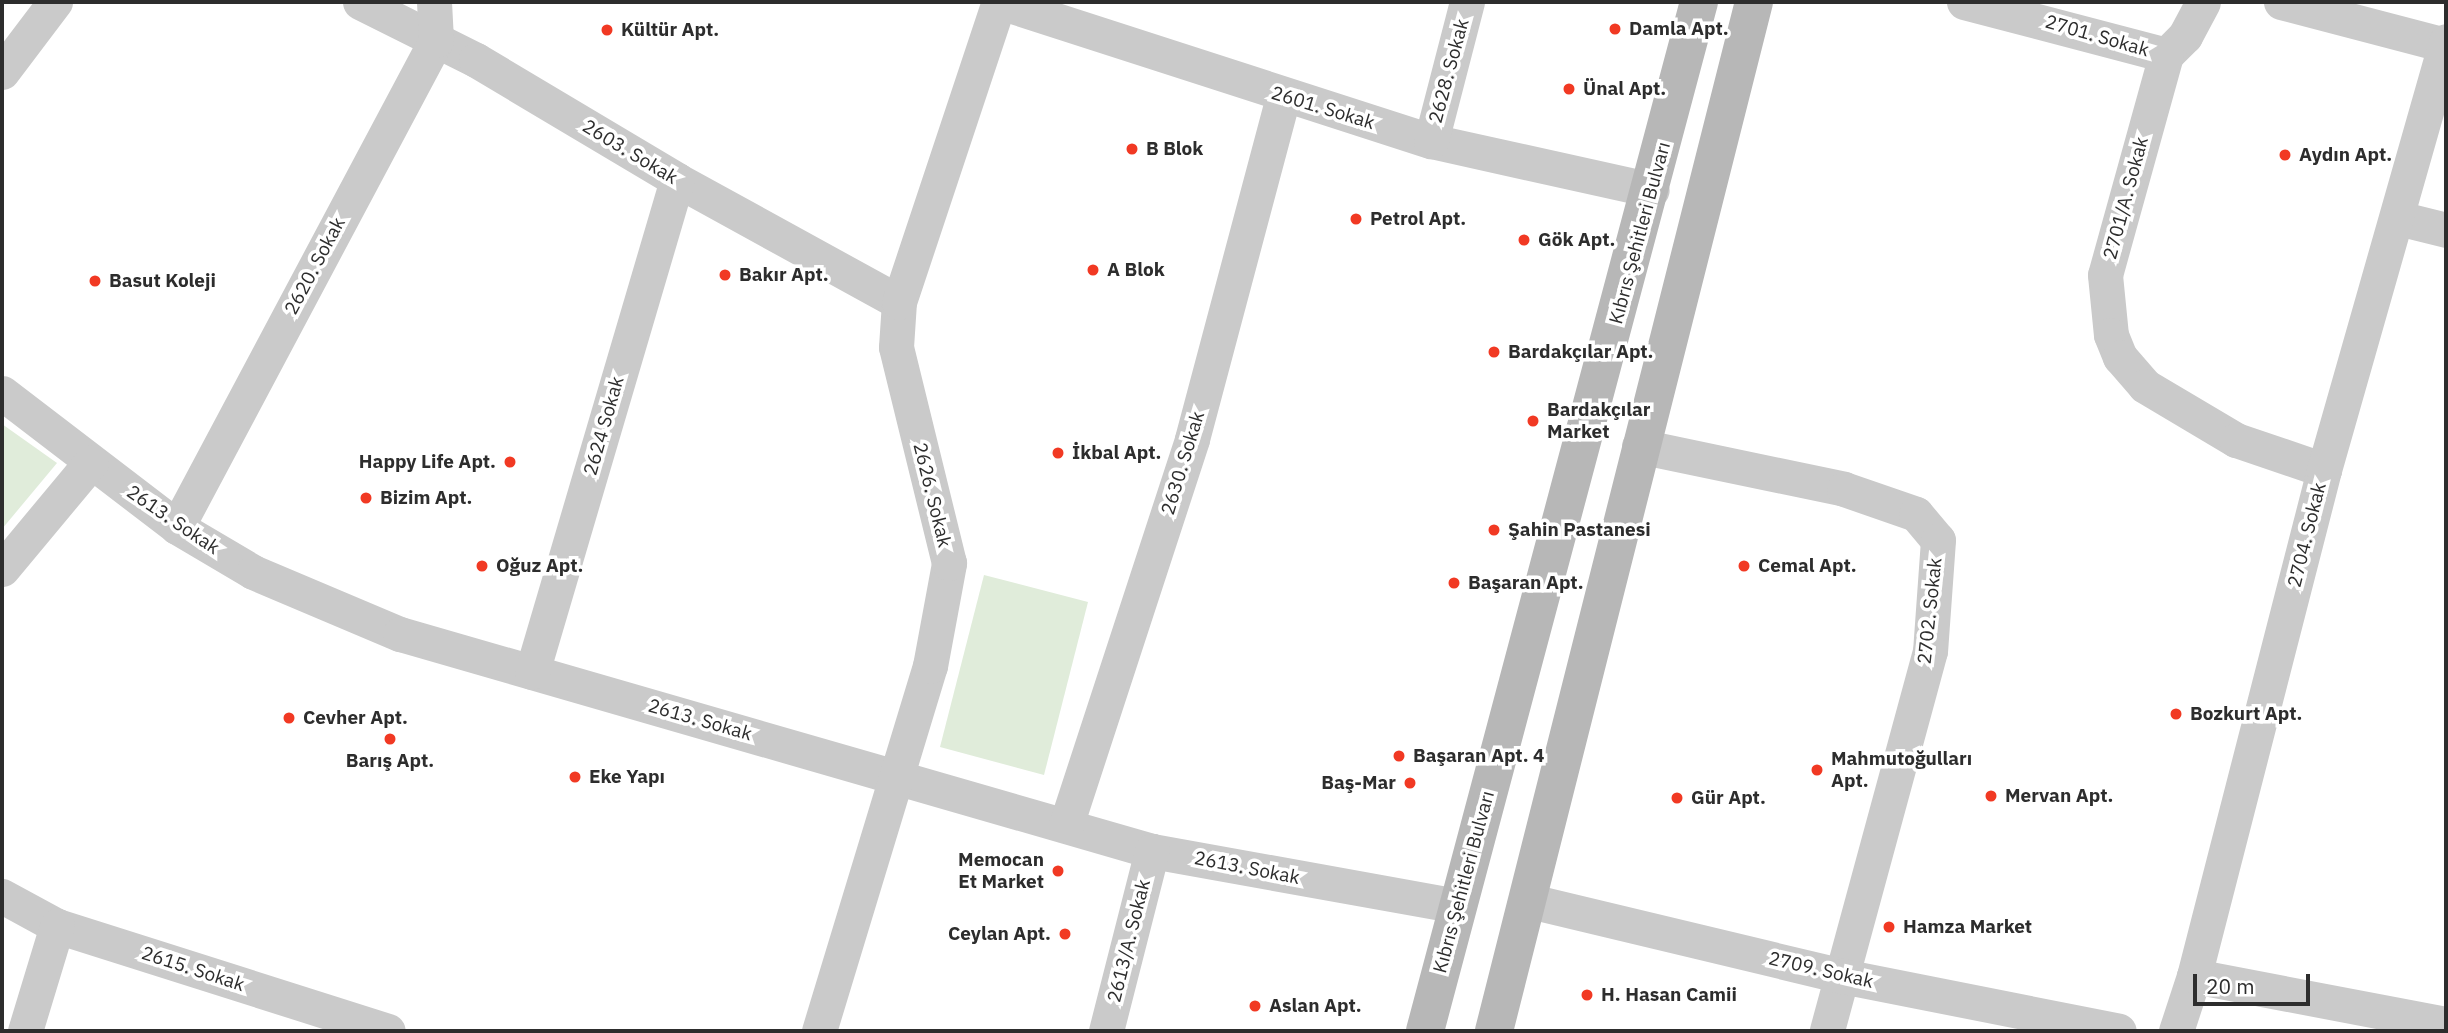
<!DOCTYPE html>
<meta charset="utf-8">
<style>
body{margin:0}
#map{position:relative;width:2448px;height:1033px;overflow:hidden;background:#fff;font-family:"IBM Plex Sans",sans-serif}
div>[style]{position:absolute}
.green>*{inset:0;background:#e0ecda}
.minor>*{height:35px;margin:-17.5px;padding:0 17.5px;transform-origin:17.5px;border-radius:17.5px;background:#cacaca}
.secondary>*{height:38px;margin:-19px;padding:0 19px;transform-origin:19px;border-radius:19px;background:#b7b7b7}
.dots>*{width:19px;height:19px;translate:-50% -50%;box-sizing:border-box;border:4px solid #fff;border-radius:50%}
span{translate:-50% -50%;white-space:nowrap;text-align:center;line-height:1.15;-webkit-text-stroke:7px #fff;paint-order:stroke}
.poi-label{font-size:19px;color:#2d2d2d;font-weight:700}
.left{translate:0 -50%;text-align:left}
.right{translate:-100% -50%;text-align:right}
.street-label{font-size:19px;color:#2d2d2d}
.frame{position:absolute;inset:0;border:4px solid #2d2d2d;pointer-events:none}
.scale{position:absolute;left:2193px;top:974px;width:117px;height:32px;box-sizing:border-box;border:4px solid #2d2d2d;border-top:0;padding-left:9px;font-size:21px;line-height:24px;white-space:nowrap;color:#2d2d2d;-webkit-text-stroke:5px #fff;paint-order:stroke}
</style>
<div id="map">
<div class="green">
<i style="clip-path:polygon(2px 424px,57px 463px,2px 529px)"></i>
<i style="clip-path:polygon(984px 575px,1088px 602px,1044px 775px,940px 747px)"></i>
</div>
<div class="minor">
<i style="left:360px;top:2px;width:130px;rotate:26.6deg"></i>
<i style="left:476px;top:60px;width:234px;rotate:30.8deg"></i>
<i style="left:677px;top:180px;width:253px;rotate:28.8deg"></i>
<i style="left:1000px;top:2px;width:453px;rotate:17.9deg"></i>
<i style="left:1431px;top:141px;width:226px;rotate:12.5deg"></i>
<i style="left:1964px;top:2px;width:209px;rotate:14.7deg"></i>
<i style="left:2166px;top:55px;width:27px;rotate:-45deg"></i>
<i style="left:2185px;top:36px;width:38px;rotate:-62deg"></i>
<i style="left:2281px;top:2px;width:170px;rotate:14.7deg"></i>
<i style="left:2166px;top:55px;width:228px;rotate:105.5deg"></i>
<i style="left:2105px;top:275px;width:60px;rotate:84.3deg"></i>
<i style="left:2111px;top:335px;width:24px;rotate:68deg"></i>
<i style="left:2120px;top:357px;width:38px;rotate:49deg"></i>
<i style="left:2145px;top:386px;width:106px;rotate:30.7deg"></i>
<i style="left:2236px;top:440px;width:93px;rotate:18.8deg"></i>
<i style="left:2px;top:72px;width:88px;rotate:-52.9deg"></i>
<i style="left:1431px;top:141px;width:144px;rotate:-75.5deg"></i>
<i style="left:2398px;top:218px;width:49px;rotate:14deg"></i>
<i style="left:2px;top:393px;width:220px;rotate:37.4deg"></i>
<i style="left:177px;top:527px;width:88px;rotate:30.6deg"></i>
<i style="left:253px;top:572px;width:160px;rotate:22.9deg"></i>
<i style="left:400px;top:634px;width:783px;rotate:16.1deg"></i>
<i style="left:1152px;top:851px;width:310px;rotate:10.2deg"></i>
<i style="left:1639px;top:446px;width:209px;rotate:11.8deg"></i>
<i style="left:1844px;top:489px;width:76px;rotate:19.1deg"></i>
<i style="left:1916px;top:514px;width:34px;rotate:50deg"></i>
<i style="left:1938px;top:540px;width:111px;rotate:94.1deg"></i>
<i style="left:1930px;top:651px;width:394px;rotate:105.2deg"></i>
<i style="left:177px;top:527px;width:552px;rotate:-61.99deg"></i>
<i style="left:436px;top:40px;width:38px;rotate:-93deg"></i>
<i style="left:2px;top:569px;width:139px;rotate:-50.2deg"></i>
<i style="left:532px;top:672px;width:513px;rotate:-73.58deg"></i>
<i style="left:1066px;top:825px;width:406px;rotate:-71.9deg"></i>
<i style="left:1192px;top:439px;width:354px;rotate:-75.1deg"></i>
<i style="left:2px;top:896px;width:63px;rotate:28.6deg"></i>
<i style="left:57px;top:926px;width:347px;rotate:17.6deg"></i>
<i style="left:1526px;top:900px;width:325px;rotate:13.5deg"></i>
<i style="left:1842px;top:976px;width:282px;rotate:11.2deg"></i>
<i style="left:2194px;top:976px;width:257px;rotate:10.8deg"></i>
<i style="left:25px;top:1031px;width:110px;rotate:-73.1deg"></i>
<i style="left:819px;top:1031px;width:382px;rotate:-73.1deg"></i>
<i style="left:930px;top:666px;width:105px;rotate:-79.5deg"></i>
<i style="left:949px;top:563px;width:222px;rotate:-103.8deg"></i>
<i style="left:896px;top:347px;width:45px;rotate:-86.2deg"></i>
<i style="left:899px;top:302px;width:316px;rotate:-71.6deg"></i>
<i style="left:1106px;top:1031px;width:186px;rotate:-75.7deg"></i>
<i style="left:2176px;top:1031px;width:58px;rotate:-71.9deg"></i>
<i style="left:2194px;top:976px;width:522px;rotate:-75.59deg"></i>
<i style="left:2324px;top:470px;width:446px;rotate:-74.1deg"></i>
</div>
<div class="secondary">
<i style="left:1425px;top:1031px;width:1065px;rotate:-75.09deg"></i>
<i style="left:1494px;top:1031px;width:1061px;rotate:-75.82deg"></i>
</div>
<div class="dots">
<i style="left:1615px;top:29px;background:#f13923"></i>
<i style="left:607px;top:30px;background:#f13923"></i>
<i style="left:1569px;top:89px;background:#f13923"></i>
<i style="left:1132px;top:149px;background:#f13923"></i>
<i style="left:2285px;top:155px;background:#f13923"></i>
<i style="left:1356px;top:219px;background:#f13923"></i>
<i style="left:1524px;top:240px;background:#f13923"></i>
<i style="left:1093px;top:270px;background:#f13923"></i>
<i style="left:725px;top:275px;background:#f13923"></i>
<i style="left:95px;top:281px;background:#f13923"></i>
<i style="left:1494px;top:352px;background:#f13923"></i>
<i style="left:1533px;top:421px;background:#f13923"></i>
<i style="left:1058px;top:453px;background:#f13923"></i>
<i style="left:510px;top:462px;background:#f13923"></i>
<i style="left:366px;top:498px;background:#f13923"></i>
<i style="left:1494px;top:530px;background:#f13923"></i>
<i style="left:482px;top:566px;background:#f13923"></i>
<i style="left:1744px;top:566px;background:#f13923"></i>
<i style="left:1454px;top:583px;background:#f13923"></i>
<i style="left:2176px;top:714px;background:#f13923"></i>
<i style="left:289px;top:718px;background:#f13923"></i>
<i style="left:390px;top:739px;background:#f13923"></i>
<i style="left:1399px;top:756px;background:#f13923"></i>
<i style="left:1817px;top:770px;background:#f13923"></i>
<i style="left:575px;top:777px;background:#f13923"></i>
<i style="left:1410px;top:783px;background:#f13923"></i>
<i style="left:1991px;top:796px;background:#f13923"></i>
<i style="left:1677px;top:798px;background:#f13923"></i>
<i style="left:1058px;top:871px;background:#f13923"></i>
<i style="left:1889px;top:927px;background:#f13923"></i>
<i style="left:1065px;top:934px;background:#f13923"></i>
<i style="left:1587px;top:995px;background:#f13923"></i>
<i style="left:1255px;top:1006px;background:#f13923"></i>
</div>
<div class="poi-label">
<span class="left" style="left:1629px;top:29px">Damla Apt.</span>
<span class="left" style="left:621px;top:30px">Kültür Apt.</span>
<span class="left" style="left:1583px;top:89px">Ünal Apt.</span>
<span class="left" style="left:1146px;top:149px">B Blok</span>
<span class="left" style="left:2299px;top:155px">Aydın Apt.</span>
<span class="left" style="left:1370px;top:219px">Petrol Apt.</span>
<span class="left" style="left:1538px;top:240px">Gök Apt.</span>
<span class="left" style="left:1107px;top:270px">A Blok</span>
<span class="left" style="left:739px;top:275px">Bakır Apt.</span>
<span class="left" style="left:109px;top:281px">Basut Koleji</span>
<span class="left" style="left:1508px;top:352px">Bardakçılar Apt.</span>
<span class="left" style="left:1547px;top:421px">Bardakçılar<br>Market</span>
<span class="left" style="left:1072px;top:453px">İkbal Apt.</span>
<span class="right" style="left:496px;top:462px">Happy Life Apt.</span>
<span class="left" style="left:380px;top:498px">Bizim Apt.</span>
<span class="left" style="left:1508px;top:530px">Şahin Pastanesi</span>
<span class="left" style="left:496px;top:566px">Oğuz Apt.</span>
<span class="left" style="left:1758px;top:566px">Cemal Apt.</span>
<span class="left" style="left:1468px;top:583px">Başaran Apt.</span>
<span class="left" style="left:2190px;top:714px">Bozkurt Apt.</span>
<span class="left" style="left:303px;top:718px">Cevher Apt.</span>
<span class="left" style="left:1413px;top:756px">Başaran Apt. 4</span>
<span class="left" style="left:1831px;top:770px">Mahmutoğulları<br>Apt.</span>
<span style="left:390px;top:761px">Barış Apt.</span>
<span class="left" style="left:589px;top:777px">Eke Yapı</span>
<span class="right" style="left:1396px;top:783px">Baş-Mar</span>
<span class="left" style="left:2005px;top:796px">Mervan Apt.</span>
<span class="left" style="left:1691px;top:798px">Gür Apt.</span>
<span class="right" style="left:1044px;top:871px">Memocan<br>Et Market</span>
<span class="left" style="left:1903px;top:927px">Hamza Market</span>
<span class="right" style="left:1051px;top:934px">Ceylan Apt.</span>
<span class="left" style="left:1601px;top:995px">H. Hasan Camii</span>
<span class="left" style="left:1269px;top:1006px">Aslan Apt.</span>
</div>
<div class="street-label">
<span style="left:2097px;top:36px;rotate:16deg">2701. Sokak</span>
<span style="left:1449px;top:71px;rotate:-75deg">2628. Sokak</span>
<span style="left:1323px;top:108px;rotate:17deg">2601. Sokak</span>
<span style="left:630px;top:152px;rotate:31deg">2603. Sokak</span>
<span style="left:2126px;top:198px;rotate:-75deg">2701/A. Sokak</span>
<span style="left:1640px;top:233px;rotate:-75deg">Kıbrıs Şehitleri Bulvarı</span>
<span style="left:315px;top:266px;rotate:-62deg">2620. Sokak</span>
<span style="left:604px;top:426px;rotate:-74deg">2624 Sokak</span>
<span style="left:1183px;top:463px;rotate:-73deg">2630. Sokak</span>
<span style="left:932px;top:495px;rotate:76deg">2626. Sokak</span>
<span style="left:173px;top:520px;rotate:34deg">2613. Sokak</span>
<span style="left:2307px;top:535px;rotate:-76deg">2704. Sokak</span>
<span style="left:1930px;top:611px;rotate:-84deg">2702. Sokak</span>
<span style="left:700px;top:720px;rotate:16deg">2613. Sokak</span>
<span style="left:1247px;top:868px;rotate:11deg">2613. Sokak</span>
<span style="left:1464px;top:882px;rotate:-75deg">Kıbrıs Şehitleri Bulvarı</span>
<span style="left:1129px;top:941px;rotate:-76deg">2613/A. Sokak</span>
<span style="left:193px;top:969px;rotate:18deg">2615. Sokak</span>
<span style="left:1821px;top:970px;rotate:13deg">2709. Sokak</span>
</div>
<div class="frame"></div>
<div class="scale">20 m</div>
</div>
